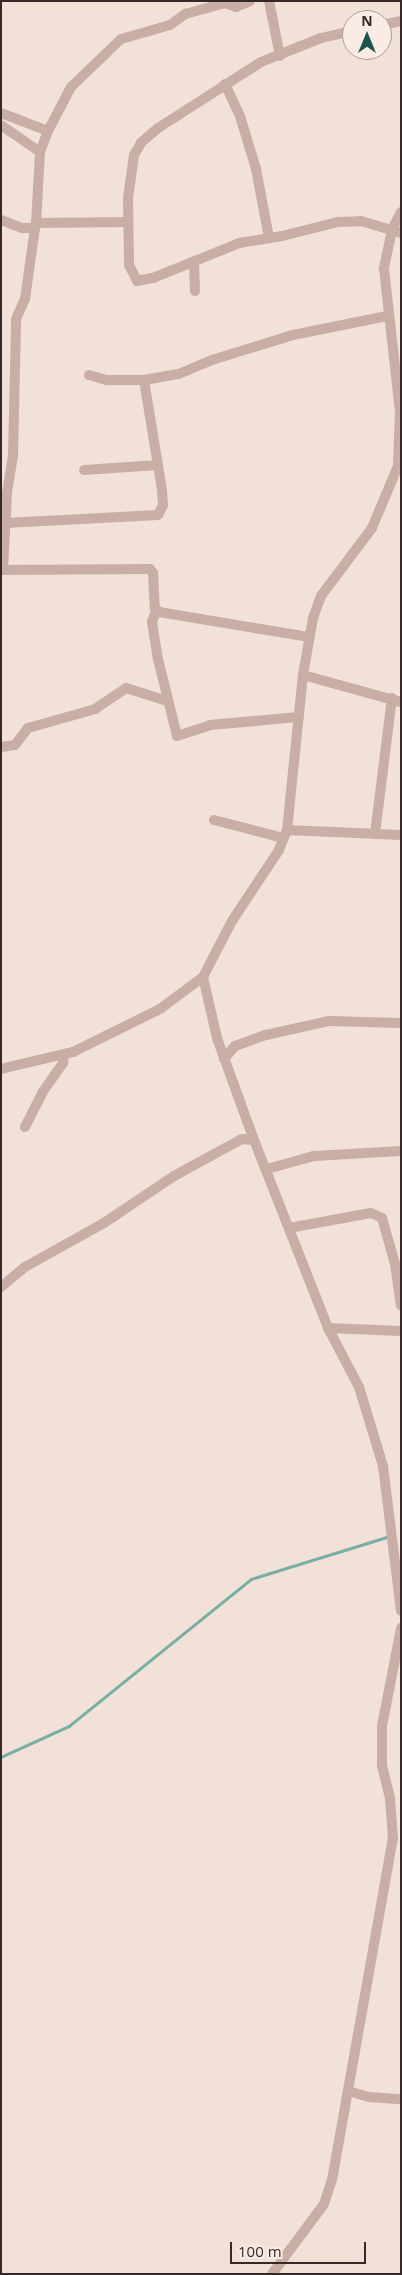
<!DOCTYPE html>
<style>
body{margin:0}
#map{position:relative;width:402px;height:2275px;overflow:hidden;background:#f1e1d9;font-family:"Open Sans",sans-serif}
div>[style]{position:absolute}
.stream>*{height:2.5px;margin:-1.25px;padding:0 1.25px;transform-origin:1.25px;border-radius:1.25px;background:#79aea4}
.minor>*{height:10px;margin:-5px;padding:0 5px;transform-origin:5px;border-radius:5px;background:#c9aea5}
span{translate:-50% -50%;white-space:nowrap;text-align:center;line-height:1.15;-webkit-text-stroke:5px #f9ece5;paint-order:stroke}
.frame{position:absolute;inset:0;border:2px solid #352827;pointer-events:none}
.north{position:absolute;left:342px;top:10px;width:50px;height:50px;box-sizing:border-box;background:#f9ece5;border:1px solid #ab9e99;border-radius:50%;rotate:0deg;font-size:14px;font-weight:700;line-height:20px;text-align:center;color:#352827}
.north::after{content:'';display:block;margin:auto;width:18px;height:22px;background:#1d554d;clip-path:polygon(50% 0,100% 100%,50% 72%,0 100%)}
.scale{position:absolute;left:230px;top:2242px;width:136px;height:22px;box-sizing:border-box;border:2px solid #352827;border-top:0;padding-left:6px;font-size:15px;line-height:18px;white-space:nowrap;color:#352827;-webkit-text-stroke:4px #f9ece5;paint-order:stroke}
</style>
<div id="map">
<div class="stream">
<i style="left:1px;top:1757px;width:75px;rotate:-24.5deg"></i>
<i style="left:69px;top:1726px;width:234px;rotate:-38.9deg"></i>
<i style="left:251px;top:1579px;width:145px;rotate:-17.2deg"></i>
</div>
<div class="minor">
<i style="left:269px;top:1px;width:56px;rotate:78.7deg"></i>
<i style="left:382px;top:25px;width:19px;rotate:-12deg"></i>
<i style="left:352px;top:31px;width:32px;rotate:167deg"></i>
<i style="left:321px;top:38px;width:65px;rotate:158.2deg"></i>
<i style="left:261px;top:62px;width:122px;rotate:147.3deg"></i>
<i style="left:158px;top:128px;width:23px;rotate:139deg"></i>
<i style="left:141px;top:143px;width:14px;rotate:120deg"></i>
<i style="left:134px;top:155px;width:43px;rotate:97.9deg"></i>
<i style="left:128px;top:198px;width:67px;rotate:89.1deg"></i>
<i style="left:129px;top:265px;width:18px;rotate:63deg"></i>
<i style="left:137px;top:281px;width:16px;rotate:-11deg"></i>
<i style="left:153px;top:278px;width:93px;rotate:-22.1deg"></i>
<i style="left:239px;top:243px;width:44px;rotate:-9.2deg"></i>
<i style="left:282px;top:236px;width:58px;rotate:-14deg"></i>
<i style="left:338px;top:222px;width:23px;rotate:-2deg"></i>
<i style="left:361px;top:221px;width:42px;rotate:16.7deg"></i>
<i style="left:225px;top:84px;width:35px;rotate:65deg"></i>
<i style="left:240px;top:116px;width:55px;rotate:73.2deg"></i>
<i style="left:256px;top:169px;width:70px;rotate:79.3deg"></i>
<i style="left:1px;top:113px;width:50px;rotate:21deg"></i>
<i style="left:48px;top:131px;width:22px;rotate:111deg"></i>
<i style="left:40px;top:152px;width:71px;rotate:93.2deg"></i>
<i style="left:1px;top:125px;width:47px;rotate:34.7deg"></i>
<i style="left:48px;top:131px;width:50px;rotate:-62.4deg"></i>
<i style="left:71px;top:87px;width:69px;rotate:-43.8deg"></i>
<i style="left:121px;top:39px;width:51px;rotate:-15.9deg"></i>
<i style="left:170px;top:25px;width:19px;rotate:-36deg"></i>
<i style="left:185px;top:14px;width:41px;rotate:-15.4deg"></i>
<i style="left:225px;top:3px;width:12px;rotate:20deg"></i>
<i style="left:236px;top:7px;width:15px;rotate:-23deg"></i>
<i style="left:401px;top:212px;width:20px;rotate:117deg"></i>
<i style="left:392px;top:230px;width:40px;rotate:102deg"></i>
<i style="left:384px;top:269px;width:143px;rotate:83.6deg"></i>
<i style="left:400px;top:411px;width:55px;rotate:92.1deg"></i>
<i style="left:398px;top:466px;width:67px;rotate:112.8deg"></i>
<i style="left:372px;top:528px;width:85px;rotate:126.9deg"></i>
<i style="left:321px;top:596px;width:23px;rotate:110deg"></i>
<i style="left:313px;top:618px;width:58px;rotate:100deg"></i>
<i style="left:303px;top:675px;width:156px;rotate:95.9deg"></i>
<i style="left:287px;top:830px;width:22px;rotate:112deg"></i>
<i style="left:279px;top:850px;width:85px;rotate:123.5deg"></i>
<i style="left:232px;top:921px;width:63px;rotate:117.4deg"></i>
<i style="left:203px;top:977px;width:63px;rotate:77.1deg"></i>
<i style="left:217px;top:1038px;width:109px;rotate:70.1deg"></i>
<i style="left:254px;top:1140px;width:202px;rotate:68.5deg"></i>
<i style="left:328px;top:1328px;width:67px;rotate:62.3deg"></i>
<i style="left:359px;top:1387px;width:83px;rotate:73.1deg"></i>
<i style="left:383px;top:1466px;width:146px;rotate:82.9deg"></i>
<i style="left:1px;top:220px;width:22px;rotate:21deg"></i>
<i style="left:22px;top:228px;width:13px"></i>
<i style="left:35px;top:228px;width:5px;rotate:-79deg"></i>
<i style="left:36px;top:223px;width:91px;rotate:-0.6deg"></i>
<i style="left:194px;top:262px;width:29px;rotate:88deg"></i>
<i style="left:89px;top:375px;width:18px;rotate:16deg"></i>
<i style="left:106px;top:380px;width:38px"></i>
<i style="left:144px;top:380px;width:36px;rotate:-10deg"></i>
<i style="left:179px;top:374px;width:36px;rotate:-23deg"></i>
<i style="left:212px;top:360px;width:85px;rotate:-17.2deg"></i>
<i style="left:293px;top:335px;width:96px;rotate:-11.4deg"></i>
<i style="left:84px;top:470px;width:74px;rotate:-3.9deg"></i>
<i style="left:5px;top:523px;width:153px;rotate:-3deg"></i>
<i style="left:158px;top:515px;width:11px;rotate:-63deg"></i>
<i style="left:163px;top:505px;width:15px;rotate:-94deg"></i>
<i style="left:162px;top:490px;width:111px;rotate:-99.3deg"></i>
<i style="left:1px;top:570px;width:149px;rotate:-0.4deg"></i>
<i style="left:150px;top:569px;width:5px;rotate:53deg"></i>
<i style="left:153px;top:573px;width:35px;rotate:87deg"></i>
<i style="left:155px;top:608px;width:6px;rotate:45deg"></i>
<i style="left:159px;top:612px;width:151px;rotate:9.5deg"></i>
<i style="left:3px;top:570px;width:77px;rotate:-87deg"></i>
<i style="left:7px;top:493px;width:37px;rotate:-81deg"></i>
<i style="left:13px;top:456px;width:137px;rotate:-88.7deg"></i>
<i style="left:16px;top:319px;width:22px;rotate:-66deg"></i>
<i style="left:25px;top:299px;width:72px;rotate:-82deg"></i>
<i style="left:156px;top:610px;width:13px;rotate:108deg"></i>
<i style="left:152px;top:622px;width:37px;rotate:81deg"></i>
<i style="left:158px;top:659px;width:79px;rotate:76.1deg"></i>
<i style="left:177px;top:736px;width:35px;rotate:-18deg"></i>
<i style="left:210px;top:725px;width:89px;rotate:-5.1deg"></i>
<i style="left:303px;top:675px;width:102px;rotate:15.4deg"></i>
<i style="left:1px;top:747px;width:14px;rotate:-8deg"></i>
<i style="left:15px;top:745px;width:21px;rotate:-53deg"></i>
<i style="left:28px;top:728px;width:70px;rotate:-15.8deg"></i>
<i style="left:95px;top:709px;width:37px;rotate:-34deg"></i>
<i style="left:126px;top:688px;width:43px;rotate:17.6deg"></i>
<i style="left:214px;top:820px;width:71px;rotate:14.6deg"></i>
<i style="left:287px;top:830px;width:114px;rotate:2.5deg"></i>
<i style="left:375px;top:834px;width:137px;rotate:-82.9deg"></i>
<i style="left:224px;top:1059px;width:17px;rotate:-50deg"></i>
<i style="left:235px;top:1046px;width:33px;rotate:-20deg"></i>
<i style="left:266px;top:1035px;width:65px;rotate:-12.5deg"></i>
<i style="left:329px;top:1021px;width:72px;rotate:1.6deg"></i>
<i style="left:1px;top:1069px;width:74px;rotate:-13.3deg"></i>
<i style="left:73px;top:1052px;width:97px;rotate:-26.3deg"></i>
<i style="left:160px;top:1009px;width:54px;rotate:-36.7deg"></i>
<i style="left:25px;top:1127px;width:38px;rotate:-63deg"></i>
<i style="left:42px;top:1093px;width:37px;rotate:-55deg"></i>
<i style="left:63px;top:1063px;width:8px;rotate:-83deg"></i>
<i style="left:267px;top:1169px;width:49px;rotate:-15.5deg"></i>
<i style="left:314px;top:1156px;width:87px;rotate:-3.3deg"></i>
<i style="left:289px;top:1228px;width:83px;rotate:-10.4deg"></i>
<i style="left:371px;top:1213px;width:12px;rotate:24deg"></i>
<i style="left:382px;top:1218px;width:48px;rotate:74.2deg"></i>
<i style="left:395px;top:1264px;width:42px;rotate:81.9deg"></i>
<i style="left:1px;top:1287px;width:31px;rotate:-40deg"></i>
<i style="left:25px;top:1267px;width:90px;rotate:-29.1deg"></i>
<i style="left:104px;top:1223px;width:84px;rotate:-33.9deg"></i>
<i style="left:174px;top:1176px;width:77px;rotate:-28.6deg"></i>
<i style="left:242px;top:1139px;width:12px;rotate:5deg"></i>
<i style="left:328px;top:1328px;width:73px;rotate:2.4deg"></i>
<i style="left:348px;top:2091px;width:22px;rotate:16deg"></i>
<i style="left:369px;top:2097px;width:32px;rotate:4deg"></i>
<i style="left:272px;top:2274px;width:87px;rotate:-53.4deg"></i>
<i style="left:324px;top:2204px;width:25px;rotate:-72deg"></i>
<i style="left:332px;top:2180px;width:346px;rotate:-79.9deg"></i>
<i style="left:393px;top:1839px;width:41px;rotate:-94.2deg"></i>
<i style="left:390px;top:1798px;width:34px;rotate:-104deg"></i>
<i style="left:382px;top:1765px;width:39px;rotate:-90deg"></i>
<i style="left:382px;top:1726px;width:100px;rotate:-79deg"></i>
</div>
<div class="frame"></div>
<div class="north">N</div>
<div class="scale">100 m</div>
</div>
